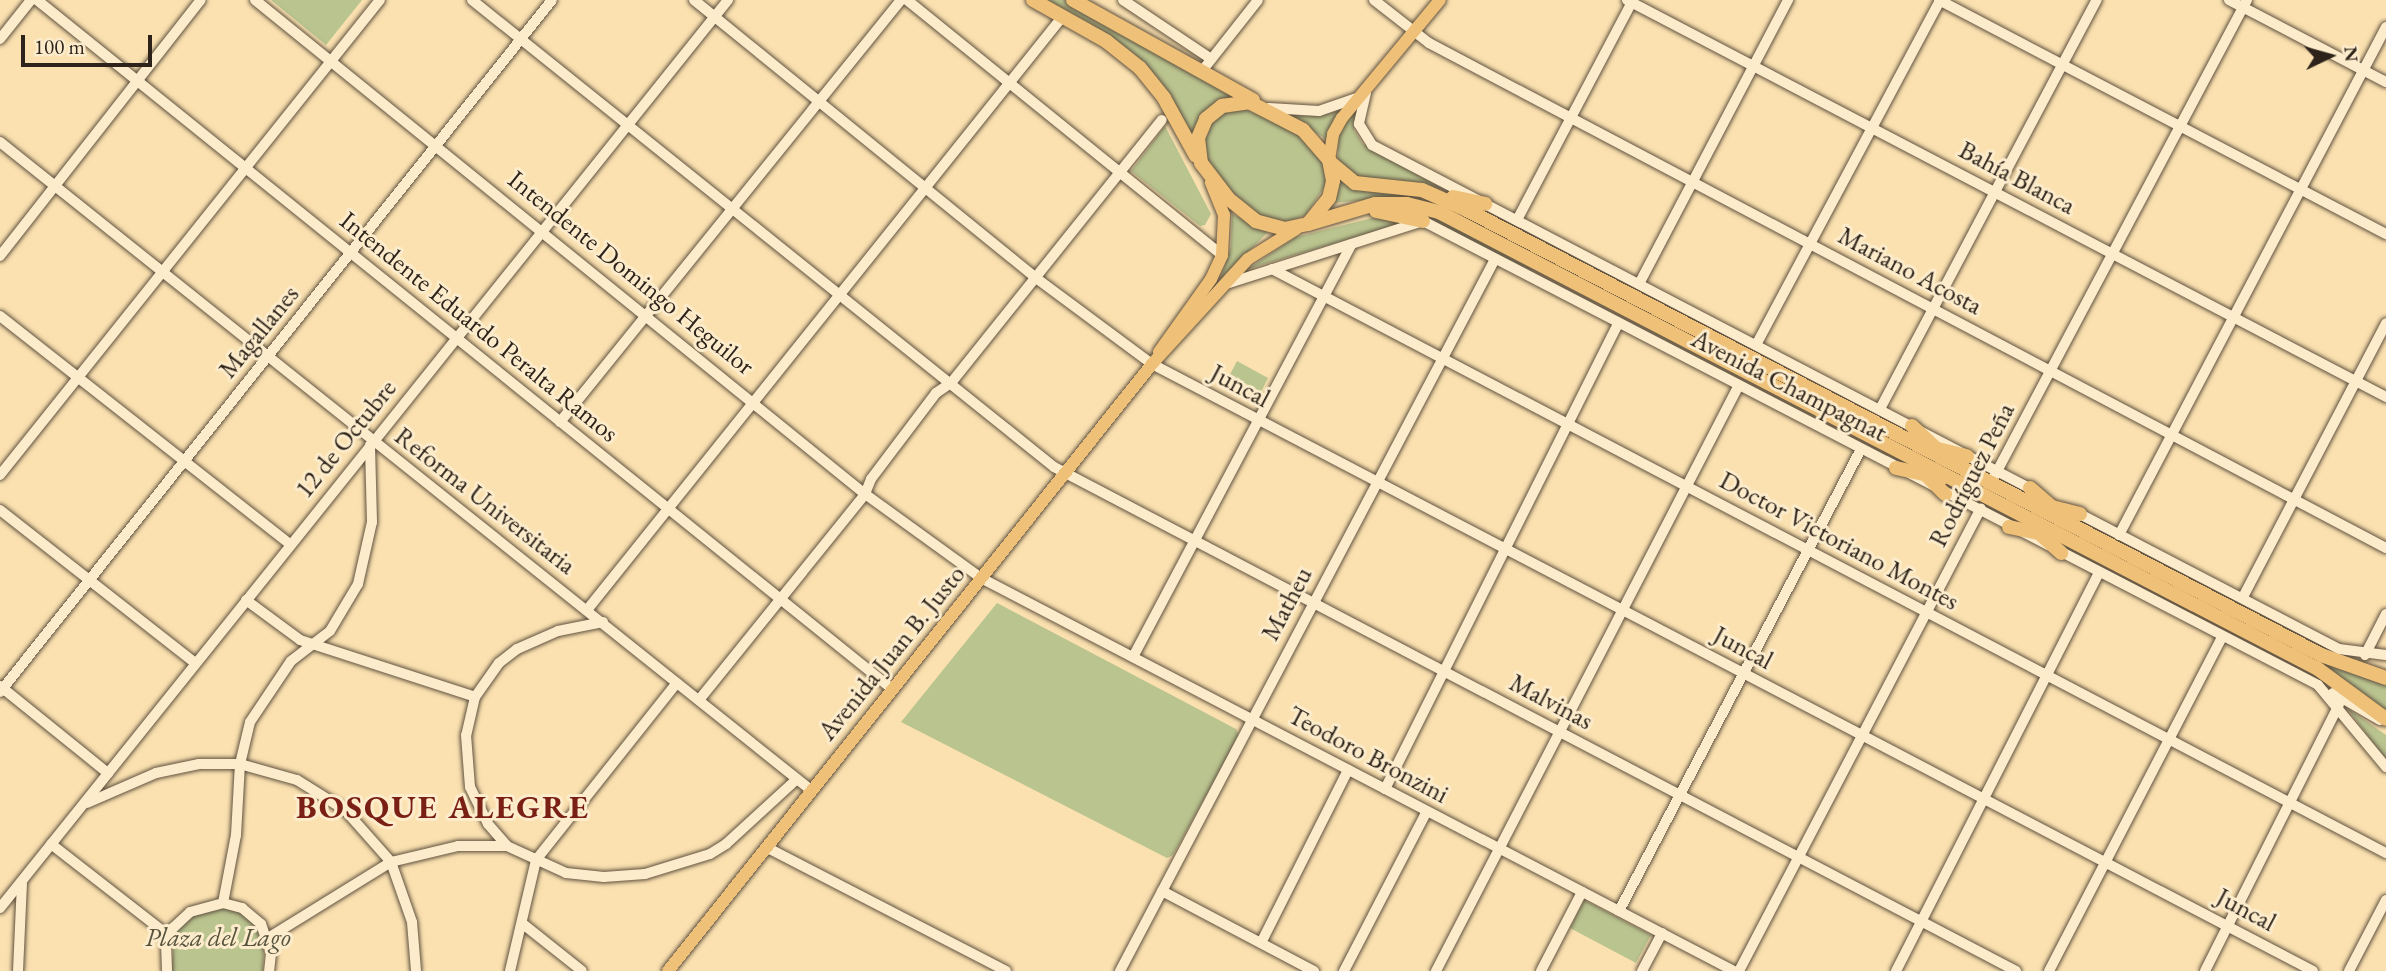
<!DOCTYPE html>
<meta charset="utf-8">
<style>
body{margin:0}
#map{position:relative;width:2386px;height:971px;overflow:hidden;background:#fbe1b0;font-family:"EB Garamond",serif}
div>[style]{position:absolute}
.green>*{inset:0;background:#bac48f}
.roads{filter:drop-shadow(0 0 2px #605240) drop-shadow(0 0 2px #605240)}
.minor>*{height:10px;margin:-5px;padding:0 5px;transform-origin:5px;border-radius:5px;background:#fceccc}
.major>*{height:12px;margin:-6px;padding:0 6px;transform-origin:6px;border-radius:6px;background:#eec078}
.highway>*{height:14px;margin:-7px;padding:0 7px;transform-origin:7px;border-radius:7px;background:#eec078}
span{translate:-50% -50%;white-space:nowrap;text-align:center;line-height:1.15;-webkit-text-stroke:6px #fceccc;paint-order:stroke}
.street-label{font-size:26px;color:#2d231a}
.park-label{font-size:26px;color:#57533d;font-style:italic}
.district-label{font-size:33px;color:#7a1f14;font-weight:700;letter-spacing:2px}
.north{position:absolute;left:2295px;top:21px;width:70px;height:70px;-webkit-text-stroke:5px #fceccc;paint-order:stroke;rotate:85deg;font-size:19px;font-weight:700;line-height:28px;text-align:center;color:#2d231a}
.north::after{content:'';display:block;margin:auto;width:24px;height:32px;background:#2d231a;clip-path:polygon(50% 0,100% 100%,50% 72%,0 100%)}
.scale{position:absolute;left:21px;top:35px;width:131px;height:32px;box-sizing:border-box;border:4px solid #2d231a;border-top:0;padding-left:9px;font-size:21px;line-height:24px;white-space:nowrap;color:#2d231a;-webkit-text-stroke:5px #fceccc;paint-order:stroke}
</style>
<div id="map">
<div class="green">
<i style="clip-path:polygon(271px 0,362px 0,326px 45px)"></i>
<i style="clip-path:polygon(1042px 0,1066px 0,1236px 94px,1200px 116px,1191px 136px,1167px 95px)"></i>
<i style="clip-path:polygon(1356px 108px,1354px 130px,1363px 144px,1445px 190px,1400px 181px,1363px 181px,1338px 160px,1338px 133px)"></i>
<i style="clip-path:polygon(1244px 109px,1290px 128px,1321px 154px,1327px 183px,1306px 215px,1287px 222px,1260px 218px,1240px 202px,1207px 160px,1205px 134px,1212px 120px,1223px 112px)"></i>
<i style="clip-path:polygon(1344px 109px,1326px 139px,1288px 115px,1320px 116px)"></i>
<i style="clip-path:polygon(1165px 126px,1211px 214px,1205px 225px,1200px 226px,1131px 171px)"></i>
<i style="clip-path:polygon(1338px 177px,1438px 201px,1985px 484px,1981px 488px,1471px 223px,1389px 198px,1333px 203px)"></i>
<i style="clip-path:polygon(1401px 208px,1424px 211px,1534px 270px,1530px 270px)"></i>
<i style="clip-path:polygon(1232px 214px,1268px 232px,1220px 280px,1231px 246px)"></i>
<i style="clip-path:polygon(1372px 218px,1406px 222px,1248px 269px,1296px 237px)"></i>
<i style="clip-path:polygon(1237px 361px,1268px 378px,1261px 392px,1237px 379px,1227px 380px)"></i>
<i style="clip-path:polygon(1997px 491px,2337px 668px,2386px 685px,2386px 712px,2334px 672px,1995px 495px)"></i>
<i style="clip-path:polygon(997px 603px,1236px 729px,1239px 736px,1173px 855px,1167px 858px,901px 722px)"></i>
<i style="clip-path:polygon(2347px 708px,2386px 735px,2386px 760px)"></i>
<i style="clip-path:polygon(1584px 900px,1651px 935px,1636px 963px,1570px 928px)"></i>
<i style="clip-path:polygon(214px 906px,239px 911px,255px 925px,264px 945px,263px 971px,172px 971px,174px 934px,187px 918px)"></i>
</div>
<div class="roads">
<div class="minor">
<i style="left:37px;top:0;width:1098px;rotate:38.86deg"></i>
<i style="left:255px;top:0;width:785px;rotate:39deg"></i>
<i style="left:865px;top:494px;width:143px;rotate:35.9deg"></i>
<i style="left:981px;top:578px;width:849px;rotate:27.56deg"></i>
<i style="left:472px;top:0;width:746px;rotate:38.74deg"></i>
<i style="left:1054px;top:467px;width:1086px;rotate:27.65deg"></i>
<i style="left:694px;top:0;width:441px;rotate:39.1deg"></i>
<i style="left:1036px;top:278px;width:144px;rotate:36.6deg"></i>
<i style="left:1152px;top:364px;width:1310px;rotate:27.6deg"></i>
<i style="left:907px;top:0;width:405px;rotate:39deg"></i>
<i style="left:1123px;top:0;width:106px;rotate:33.8deg"></i>
<i style="left:1374px;top:0;width:70px;rotate:38deg"></i>
<i style="left:1429px;top:43px;width:1082px;rotate:27.82deg"></i>
<i style="left:1627px;top:0;width:857px;rotate:27.61deg"></i>
<i style="left:1939px;top:0;width:505px;rotate:27.63deg"></i>
<i style="left:2229px;top:0;width:177px;rotate:27.6deg"></i>
<i style="left:0;top:39px;width:50px;rotate:-51.5deg"></i>
<i style="left:1202px;top:71px;width:90px;rotate:-51.7deg"></i>
<i style="left:1366px;top:93px;width:32px;rotate:103deg"></i>
<i style="left:1359px;top:124px;width:25px;rotate:58deg"></i>
<i style="left:1372px;top:145px;width:748px;rotate:27.56deg"></i>
<i style="left:1269px;top:108px;width:50px;rotate:3.4deg"></i>
<i style="left:1319px;top:111px;width:39px;rotate:-19deg"></i>
<i style="left:0;top:142px;width:1038px;rotate:38.63deg"></i>
<i style="left:1517px;top:220px;width:249px;rotate:-62.2deg"></i>
<i style="left:0;top:256px;width:325px;rotate:-51.9deg"></i>
<i style="left:1272px;top:269px;width:1258px;rotate:27.67deg"></i>
<i style="left:1226px;top:284px;width:207px;rotate:-17.7deg"></i>
<i style="left:1423px;top:221px;width:1008px;rotate:27.4deg"></i>
<i style="left:2318px;top:685px;width:107px;rotate:50.3deg"></i>
<i style="left:1639px;top:284px;width:321px;rotate:-62.3deg"></i>
<i style="left:0;top:316px;width:369px;rotate:38.2deg"></i>
<i style="left:1756px;top:345px;width:391px;rotate:-61.9deg"></i>
<i style="left:1880px;top:409px;width:463px;rotate:-62.1deg"></i>
<i style="left:560px;top:422px;width:543px;rotate:-51.06deg"></i>
<i style="left:0;top:475px;width:608px;rotate:-51.34deg"></i>
<i style="left:1994px;top:477px;width:540px;rotate:-62.06deg"></i>
<i style="left:0;top:510px;width:248px;rotate:38.1deg"></i>
<i style="left:2074px;top:511px;width:299px;rotate:27.5deg"></i>
<i style="left:2339px;top:649px;width:47px;rotate:7.3deg"></i>
<i style="left:2119px;top:535px;width:574px;rotate:-62.27deg"></i>
<i style="left:2243px;top:597px;width:309px;rotate:-62.4deg"></i>
<i style="left:246px;top:600px;width:67px;rotate:36.5deg"></i>
<i style="left:300px;top:640px;width:184px;rotate:18deg"></i>
<i style="left:587px;top:610px;width:761px;rotate:-51.29deg"></i>
<i style="left:603px;top:622px;width:46px;rotate:168.7deg"></i>
<i style="left:558px;top:631px;width:45px;rotate:156.3deg"></i>
<i style="left:517px;top:649px;width:23px;rotate:142deg"></i>
<i style="left:499px;top:663px;width:42px;rotate:125.2deg"></i>
<i style="left:475px;top:697px;width:39px;rotate:103deg"></i>
<i style="left:466px;top:735px;width:52px;rotate:85.6deg"></i>
<i style="left:470px;top:787px;width:41px;rotate:64.1deg"></i>
<i style="left:488px;top:824px;width:29px;rotate:49deg"></i>
<i style="left:507px;top:846px;width:65px;rotate:24.6deg"></i>
<i style="left:566px;top:873px;width:38px;rotate:6deg"></i>
<i style="left:604px;top:877px;width:41px;rotate:-4.2deg"></i>
<i style="left:645px;top:874px;width:68px;rotate:-17.1deg"></i>
<i style="left:710px;top:854px;width:19px;rotate:-32deg"></i>
<i style="left:726px;top:844px;width:96px;rotate:-42.5deg"></i>
<i style="left:2365px;top:655px;width:46px;rotate:-62.9deg"></i>
<i style="left:1133px;top:657px;width:467px;rotate:-62.1deg"></i>
<i style="left:0;top:686px;width:139px;rotate:38.9deg"></i>
<i style="left:0;top:692px;width:885px;rotate:-51.42deg"></i>
<i style="left:2333px;top:693px;width:54px;rotate:29.9deg"></i>
<i style="left:699px;top:700px;width:265px;rotate:-51.1deg"></i>
<i style="left:865px;top:494px;width:16px;rotate:-68deg"></i>
<i style="left:871px;top:479px;width:108px;rotate:-52.9deg"></i>
<i style="left:936px;top:393px;width:18px;rotate:-34deg"></i>
<i style="left:951px;top:383px;width:337px;rotate:-51.3deg"></i>
<i style="left:1385px;top:789px;width:520px;rotate:-63.39deg"></i>
<i style="left:87px;top:803px;width:75px;rotate:-23.5deg"></i>
<i style="left:156px;top:773px;width:44px;rotate:-11.8deg"></i>
<i style="left:199px;top:764px;width:41px"></i>
<i style="left:240px;top:764px;width:59px;rotate:15.7deg"></i>
<i style="left:297px;top:780px;width:57px;rotate:32deg"></i>
<i style="left:345px;top:810px;width:69px;rotate:48.5deg"></i>
<i style="left:391px;top:862px;width:64px;rotate:70.7deg"></i>
<i style="left:412px;top:922px;width:49px;rotate:85.3deg"></i>
<i style="left:51px;top:844px;width:150px;rotate:37.9deg"></i>
<i style="left:766px;top:847px;width:270px;rotate:27.3deg"></i>
<i style="left:1162px;top:891px;width:172px;rotate:27.8deg"></i>
<i style="left:223px;top:903px;width:69px;rotate:-79.2deg"></i>
<i style="left:236px;top:835px;width:71px;rotate:-86.8deg"></i>
<i style="left:240px;top:764px;width:43px;rotate:-76.6deg"></i>
<i style="left:250px;top:722px;width:73px;rotate:-56.1deg"></i>
<i style="left:291px;top:661px;width:49px;rotate:-37.6deg"></i>
<i style="left:330px;top:631px;width:55px;rotate:-59.2deg"></i>
<i style="left:358px;top:584px;width:64px;rotate:-77.3deg"></i>
<i style="left:372px;top:522px;width:77px;rotate:-91.5deg"></i>
<i style="left:0;top:908px;width:1164px;rotate:-51.28deg"></i>
<i style="left:1619px;top:911px;width:519px;rotate:-62.35deg"></i>
<i style="left:523px;top:924px;width:75px;rotate:38.5deg"></i>
<i style="left:268px;top:938px;width:145px;rotate:-31.7deg"></i>
<i style="left:391px;top:862px;width:69px;rotate:-13.4deg"></i>
<i style="left:458px;top:846px;width:49px"></i>
<i style="left:1261px;top:943px;width:194px;rotate:-63.3deg"></i>
<i style="left:18px;top:971px;width:88px;rotate:-87.4deg"></i>
<i style="left:167px;top:971px;width:30px;rotate:-92deg"></i>
<i style="left:166px;top:941px;width:15px;rotate:-62deg"></i>
<i style="left:173px;top:928px;width:23px;rotate:-43deg"></i>
<i style="left:190px;top:912px;width:34px;rotate:-15deg"></i>
<i style="left:223px;top:903px;width:20px;rotate:15deg"></i>
<i style="left:242px;top:908px;width:25px;rotate:40deg"></i>
<i style="left:261px;top:924px;width:31px;rotate:71deg"></i>
<i style="left:271px;top:953px;width:18px;rotate:96deg"></i>
<i style="left:510px;top:971px;width:114px;rotate:-76.8deg"></i>
<i style="left:536px;top:860px;width:226px;rotate:-51.5deg"></i>
<i style="left:1120px;top:971px;width:805px;rotate:-62.22deg"></i>
<i style="left:1344px;top:971px;width:180px;rotate:-62.6deg"></i>
<i style="left:1436px;top:971px;width:657px;rotate:-62.66deg"></i>
<i style="left:1541px;top:971px;width:89px;rotate:-62.6deg"></i>
<i style="left:1642px;top:971px;width:43px;rotate:-62.2deg"></i>
<i style="left:1739px;top:971px;width:522px;rotate:-62.4deg"></i>
<i style="left:1896px;top:971px;width:447px;rotate:-63deg"></i>
<i style="left:2049px;top:971px;width:377px;rotate:-62.6deg"></i>
<i style="left:2205px;top:971px;width:298px;rotate:-63.3deg"></i>
<i style="left:2349px;top:971px;width:80px;rotate:-62.5deg"></i>
</div>
<div class="major">
<i style="left:1329px;top:160px;width:26px;rotate:-81deg"></i>
<i style="left:1333px;top:134px;width:18px;rotate:-61deg"></i>
<i style="left:1342px;top:118px;width:153px;rotate:-50.3deg"></i>
<i style="left:1159px;top:352px;width:90px;rotate:-54.5deg"></i>
<i style="left:1211px;top:279px;width:26px;rotate:-65deg"></i>
<i style="left:1222px;top:255px;width:40px;rotate:-87.1deg"></i>
<i style="left:1224px;top:215px;width:35px;rotate:-112deg"></i>
<i style="left:668px;top:971px;width:776px;rotate:-51.43deg"></i>
<i style="left:1152px;top:364px;width:142px;rotate:-47.6deg"></i>
<i style="left:1248px;top:259px;width:57px;rotate:-32deg"></i>
</div>
<div class="highway">
<i style="left:1033px;top:0;width:84px;rotate:29.3deg"></i>
<i style="left:1106px;top:41px;width:43px;rotate:38.5deg"></i>
<i style="left:1140px;top:68px;width:38px;rotate:51deg"></i>
<i style="left:1164px;top:98px;width:66px;rotate:61.1deg"></i>
<i style="left:1073px;top:0;width:206px;rotate:29.1deg"></i>
<i style="left:1249px;top:102px;width:61px;rotate:27.4deg"></i>
<i style="left:1303px;top:130px;width:40px;rotate:49deg"></i>
<i style="left:1329px;top:160px;width:21px;rotate:79deg"></i>
<i style="left:1333px;top:181px;width:17px;rotate:103deg"></i>
<i style="left:1329px;top:198px;width:33px;rotate:129deg"></i>
<i style="left:1308px;top:224px;width:24px;rotate:168deg"></i>
<i style="left:1285px;top:229px;width:30px;rotate:-165deg"></i>
<i style="left:1256px;top:221px;width:36px;rotate:-141deg"></i>
<i style="left:1228px;top:198px;width:44px;rotate:-127.6deg"></i>
<i style="left:1201px;top:163px;width:25px;rotate:-97deg"></i>
<i style="left:1198px;top:138px;width:21px;rotate:-67deg"></i>
<i style="left:1206px;top:119px;width:21px;rotate:-39deg"></i>
<i style="left:1222px;top:106px;width:27px;rotate:-8deg"></i>
<i style="left:1331px;top:163px;width:31px;rotate:40deg"></i>
<i style="left:1355px;top:183px;width:67px;rotate:6deg"></i>
<i style="left:1422px;top:190px;width:49px;rotate:24deg"></i>
<i style="left:1467px;top:210px;width:963px;rotate:27.52deg"></i>
<i style="left:2321px;top:655px;width:69px;rotate:19.5deg"></i>
<i style="left:1453px;top:197px;width:33px;rotate:12deg"></i>
<i style="left:1376px;top:211px;width:48px;rotate:12deg"></i>
<i style="left:1308px;top:224px;width:70px;rotate:-16.6deg"></i>
<i style="left:1375px;top:204px;width:32px"></i>
<i style="left:1407px;top:204px;width:33px;rotate:14deg"></i>
<i style="left:1439px;top:212px;width:991px;rotate:27.47deg"></i>
<i style="left:2318px;top:669px;width:84px;rotate:36.3deg"></i>
<i style="left:1912px;top:426px;width:34px;rotate:43deg"></i>
<i style="left:1938px;top:449px;width:30px;rotate:14deg"></i>
<i style="left:1896px;top:468px;width:47px;rotate:12.3deg"></i>
<i style="left:1926px;top:475px;width:27px;rotate:45deg"></i>
<i style="left:2030px;top:488px;width:33px;rotate:41deg"></i>
<i style="left:2048px;top:506px;width:33px;rotate:14deg"></i>
<i style="left:2009px;top:527px;width:41px;rotate:11.3deg"></i>
<i style="left:2039px;top:533px;width:30px;rotate:42deg"></i>
</div>
</div>
<div class="street-label">
<span style="left:2017px;top:178px;rotate:28deg">Bahía Blanca</span>
<span style="left:1910px;top:271px;rotate:28deg">Mariano Acosta</span>
<span style="left:631px;top:273px;rotate:39deg">Intendente Domingo Heguilor</span>
<span style="left:479px;top:327px;rotate:39deg">Intendente Eduardo Peralta Ramos</span>
<span style="left:259px;top:332px;rotate:-51deg">Magallanes</span>
<span style="left:1240px;top:386px;rotate:28deg">Juncal</span>
<span style="left:1789px;top:386px;rotate:27deg">Avenida Champagnat</span>
<span style="left:346px;top:439px;rotate:-51deg">12 de Octubre</span>
<span style="left:1972px;top:475px;rotate:-63deg">Rodríguez Peña</span>
<span style="left:485px;top:501px;rotate:38deg">Reforma Universitaria</span>
<span style="left:1839px;top:541px;rotate:28deg">Doctor Victoriano Montes</span>
<span style="left:1287px;top:604px;rotate:-62deg">Matheu</span>
<span style="left:1743px;top:648px;rotate:28deg">Juncal</span>
<span style="left:892px;top:653px;rotate:-51deg">Avenida Juan B. Justo</span>
<span style="left:1551px;top:702px;rotate:28deg">Malvinas</span>
<span style="left:1368px;top:755px;rotate:28deg">Teodoro Bronzini</span>
<span style="left:2246px;top:910px;rotate:28deg">Juncal</span>
</div>
<div class="park-label">
<span style="left:218px;top:938px">Plaza del Lago</span>
</div>
<div class="district-label">
<span style="left:443px;top:807px">BOSQUE ALEGRE</span>
</div>
<div class="north">N</div>
<div class="scale">100 m</div>
</div>
